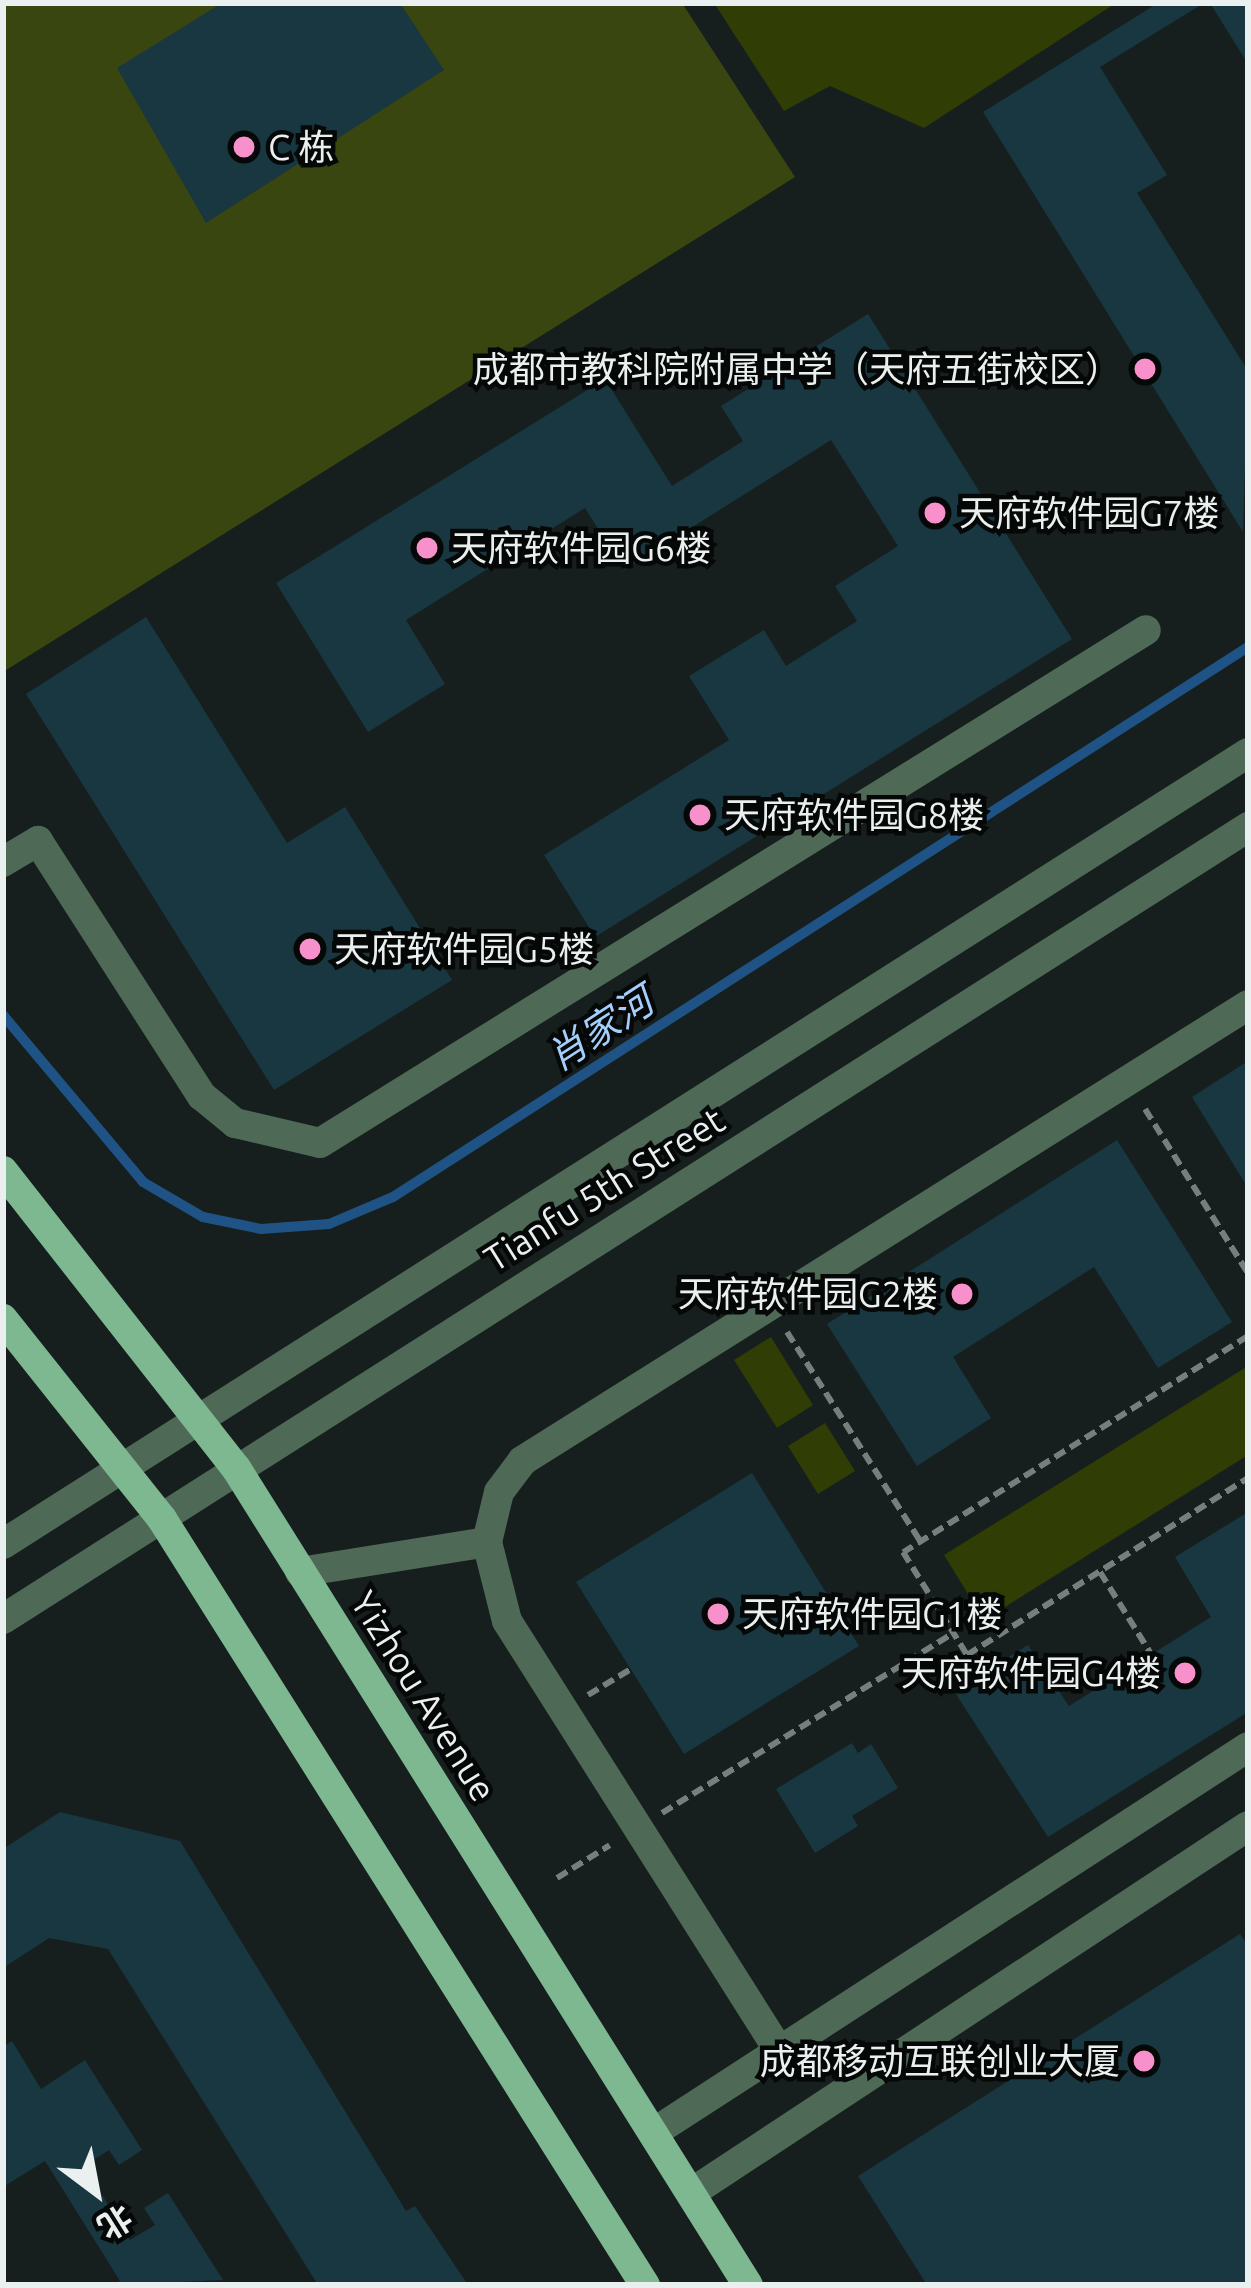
<!DOCTYPE html>
<meta charset="utf-8">
<style>
body{margin:0}
#map{position:relative;width:1251px;height:2288px;overflow:hidden;background:#161f1e;font-family:Ubuntu,"Noto Sans SC",sans-serif}
div>[style]{position:absolute}
.green>*{inset:0;background:#303d05}
.forest>*{inset:0;background:#394610}
.stream>*{height:10px;margin:-5px;padding:0 5px;transform-origin:5px;border-radius:5px;background:#1f5385}
.building>*{inset:0;background:#183740}
.path>*{height:6px;margin-top:-3px;transform-origin:0;background:repeating-linear-gradient(90deg,#777f7e 0 12px,transparent 0 18px)}
.minor>*{height:30px;margin:-15px;padding:0 15px;transform-origin:15px;border-radius:15px;background:#4e6a57}
.major>*{height:30px;margin:-15px;padding:0 15px;transform-origin:15px;border-radius:15px;background:#7eb891}
.dots>*{width:33px;height:33px;translate:-50% -50%;box-sizing:border-box;border:6px solid #050807;border-radius:50%}
span{translate:-50% -50%;white-space:nowrap;text-align:center;line-height:1.15;-webkit-text-stroke:9px #050807;paint-order:stroke}
.poi-label{font-size:36px;color:#eaf0ef}
.left{translate:0 -50%;text-align:left}
.right{translate:-100% -50%;text-align:right}
.street-label{font-size:36px;color:#eaf0ef}
.water-label{font-size:39px;color:#a4cefb;font-style:italic}
.frame{position:absolute;inset:0;border:6px solid #eaf0ef;pointer-events:none}
.north{position:absolute;left:36px;top:2132px;width:120px;height:120px;-webkit-text-stroke:9px #050807;paint-order:stroke;rotate:148deg;font-size:33px;font-weight:700;line-height:48px;text-align:center;color:#eaf0ef}
.north::after{content:'';display:block;margin:auto;width:42px;height:54px;background:#eaf0ef;clip-path:polygon(50% 0,100% 100%,50% 72%,0 100%)}
</style>
<div id="map">
<div class="green">
<i style="clip-path:polygon(714px 3px,1116px 3px,924px 128px,830px 86px,784px 111px)"></i>
<i style="clip-path:polygon(771px 1337px,813px 1405px,777px 1428px,734px 1360px)"></i>
<i style="clip-path:polygon(1248px 1366px,1248px 1455px,984px 1620px,944px 1555px)"></i>
<i style="clip-path:polygon(825px 1423px,855px 1471px,818px 1494px,788px 1446px)"></i>
</div>
<div class="forest">
<i style="clip-path:polygon(3px 3px,682px 3px,795px 177px,3px 672px)"></i>
</div>
<div class="stream">
<i style="left:3px;top:1015px;width:218px;rotate:50deg"></i>
<i style="left:143px;top:1182px;width:69px;rotate:30.3deg"></i>
<i style="left:203px;top:1217px;width:59px;rotate:11.7deg"></i>
<i style="left:261px;top:1229px;width:68px;rotate:-4.2deg"></i>
<i style="left:329px;top:1224px;width:69px;rotate:-22.9deg"></i>
<i style="left:393px;top:1197px;width:1017px;rotate:-32.75deg"></i>
</div>
<div class="building">
<i style="clip-path:polygon(222px 3px,400px 3px,444px 70px,206px 223px,117px 68px)"></i>
<i style="clip-path:polygon(1158px 3px,1204px 3px,1100px 67px,1167px 175px,1137px 193px,1248px 371px,1243px 532px,983px 112px)"></i>
<i style="clip-path:polygon(1210px 3px,1248px 3px,1248px 64px)"></i>
<i style="clip-path:polygon(868px 314px,1072px 639px,595px 937px,544px 855px,729px 740px,689px 676px,764px 630px,786px 666px,857px 621px,835px 586px,898px 546px,831px 440px,624px 570px,585px 508px,406px 620px,445px 684px,368px 732px,276px 583px,605px 379px,672px 486px,743px 441px,721px 406px)"></i>
<i style="clip-path:polygon(146px 617px,287px 843px,345px 807px,452px 980px,274px 1090px,26px 694px)"></i>
<i style="clip-path:polygon(1248px 1061px,1248px 1188px,1192px 1097px)"></i>
<i style="clip-path:polygon(1117px 1140px,1232px 1322px,1158px 1368px,1094px 1267px,953px 1357px,991px 1418px,917px 1466px,827px 1324px)"></i>
<i style="clip-path:polygon(752px 1473px,859px 1646px,684px 1754px,576px 1582px)"></i>
<i style="clip-path:polygon(1248px 1512px,1248px 1712px,1048px 1837px,954px 1691px,1028px 1645px,1069px 1706px,1211px 1617px,1175px 1557px)"></i>
<i style="clip-path:polygon(852px 1743px,858px 1753px,871px 1744px,898px 1788px,852px 1816px,858px 1826px,815px 1853px,776px 1789px)"></i>
<i style="clip-path:polygon(60px 1812px,180px 1841px,406px 2211px,415px 2206px,468px 2285px,318px 2285px,108px 1949px,49px 1938px,3px 1968px,3px 1849px)"></i>
<i style="clip-path:polygon(1240px 1934px,1248px 1946px,1248px 2285px,927px 2285px,858px 2176px)"></i>
<i style="clip-path:polygon(12px 2041px,41px 2089px,85px 2060px,142px 2150px,119px 2165px,109px 2150px,84px 2166px,130px 2240px,155px 2225px,144px 2208px,168px 2193px,223px 2280px,113px 2285px,120px 2281px,45px 2161px,3px 2187px,3px 2047px)"></i>
</div>
<div class="path">
<i style="left:1145px;top:1109px;width:194px;rotate:57.9deg"></i>
<i style="left:787px;top:1332px;width:248px;rotate:57.5deg"></i>
<i style="left:1248px;top:1336px;width:407px;rotate:147.9deg"></i>
<i style="left:903px;top:1552px;width:121px;rotate:58.1deg"></i>
<i style="left:967px;top:1655px;width:332px;rotate:-32.2deg"></i>
<i style="left:1100px;top:1572px;width:97px;rotate:58.1deg"></i>
<i style="left:588px;top:1695px;width:50px;rotate:-31.2deg"></i>
<i style="left:662px;top:1813px;width:343px;rotate:-31.7deg"></i>
<i style="left:557px;top:1878px;width:62px;rotate:-31.9deg"></i>
</div>
<div class="minor">
<i style="left:3px;top:862px;width:41px;rotate:-31deg"></i>
<i style="left:38px;top:841px;width:303px;rotate:57.3deg"></i>
<i style="left:202px;top:1096px;width:43px;rotate:39.3deg"></i>
<i style="left:235px;top:1123px;width:87px;rotate:13.2deg"></i>
<i style="left:320px;top:1143px;width:972px;rotate:-31.84deg"></i>
<i style="left:487px;top:1542px;width:81px;rotate:75.8deg"></i>
<i style="left:507px;top:1621px;width:507px;rotate:57.66deg"></i>
<i style="left:3px;top:1544px;width:1475px;rotate:-32.43deg"></i>
<i style="left:300px;top:1572px;width:189px;rotate:-9.1deg"></i>
<i style="left:487px;top:1542px;width:51px;rotate:-76.5deg"></i>
<i style="left:499px;top:1492px;width:39px;rotate:-53deg"></i>
<i style="left:522px;top:1461px;width:857px;rotate:-32.13deg"></i>
<i style="left:3px;top:1619px;width:1476px;rotate:-32.46deg"></i>
<i style="left:653px;top:2133px;width:709px;rotate:-32.97deg"></i>
<i style="left:691px;top:2193px;width:667px;rotate:-33.38deg"></i>
</div>
<div class="major">
<i style="left:3px;top:1171px;width:377px;rotate:51.9deg"></i>
<i style="left:236px;top:1468px;width:964px;rotate:57.93deg"></i>
<i style="left:3px;top:1319px;width:256px;rotate:51.5deg"></i>
<i style="left:162px;top:1519px;width:906px;rotate:57.77deg"></i>
</div>
<div class="dots">
<i style="left:244px;top:147px;background:#f890cc"></i>
<i style="left:1145px;top:369px;background:#f890cc"></i>
<i style="left:935px;top:513px;background:#f890cc"></i>
<i style="left:427px;top:548px;background:#f890cc"></i>
<i style="left:700px;top:815px;background:#f890cc"></i>
<i style="left:310px;top:949px;background:#f890cc"></i>
<i style="left:962px;top:1294px;background:#f890cc"></i>
<i style="left:718px;top:1614px;background:#f890cc"></i>
<i style="left:1185px;top:1673px;background:#f890cc"></i>
<i style="left:1144px;top:2061px;background:#f890cc"></i>
</div>
<div class="poi-label">
<span class="left" style="left:268px;top:147px">C 栋</span>
<span class="right" style="left:1121px;top:369px">成都市教科院附属中学（天府五街校区）</span>
<span class="left" style="left:959px;top:513px">天府软件园G7楼</span>
<span class="left" style="left:451px;top:548px">天府软件园G6楼</span>
<span class="left" style="left:724px;top:815px">天府软件园G8楼</span>
<span class="left" style="left:334px;top:949px">天府软件园G5楼</span>
<span class="right" style="left:938px;top:1294px">天府软件园G2楼</span>
<span class="left" style="left:742px;top:1614px">天府软件园G1楼</span>
<span class="right" style="left:1161px;top:1673px">天府软件园G4楼</span>
<span class="right" style="left:1120px;top:2061px">成都移动互联创业大厦</span>
</div>
<div class="street-label">
<span style="left:604px;top:1189px;rotate:-32deg">Tianfu 5th Street</span>
<span style="left:424px;top:1696px;rotate:58deg">Yizhou Avenue</span>
</div>
<div class="water-label">
<span style="left:600px;top:1029px;rotate:-33deg">肖家河</span>
</div>
<div class="frame"></div>
<div class="north">北</div>
</div>
